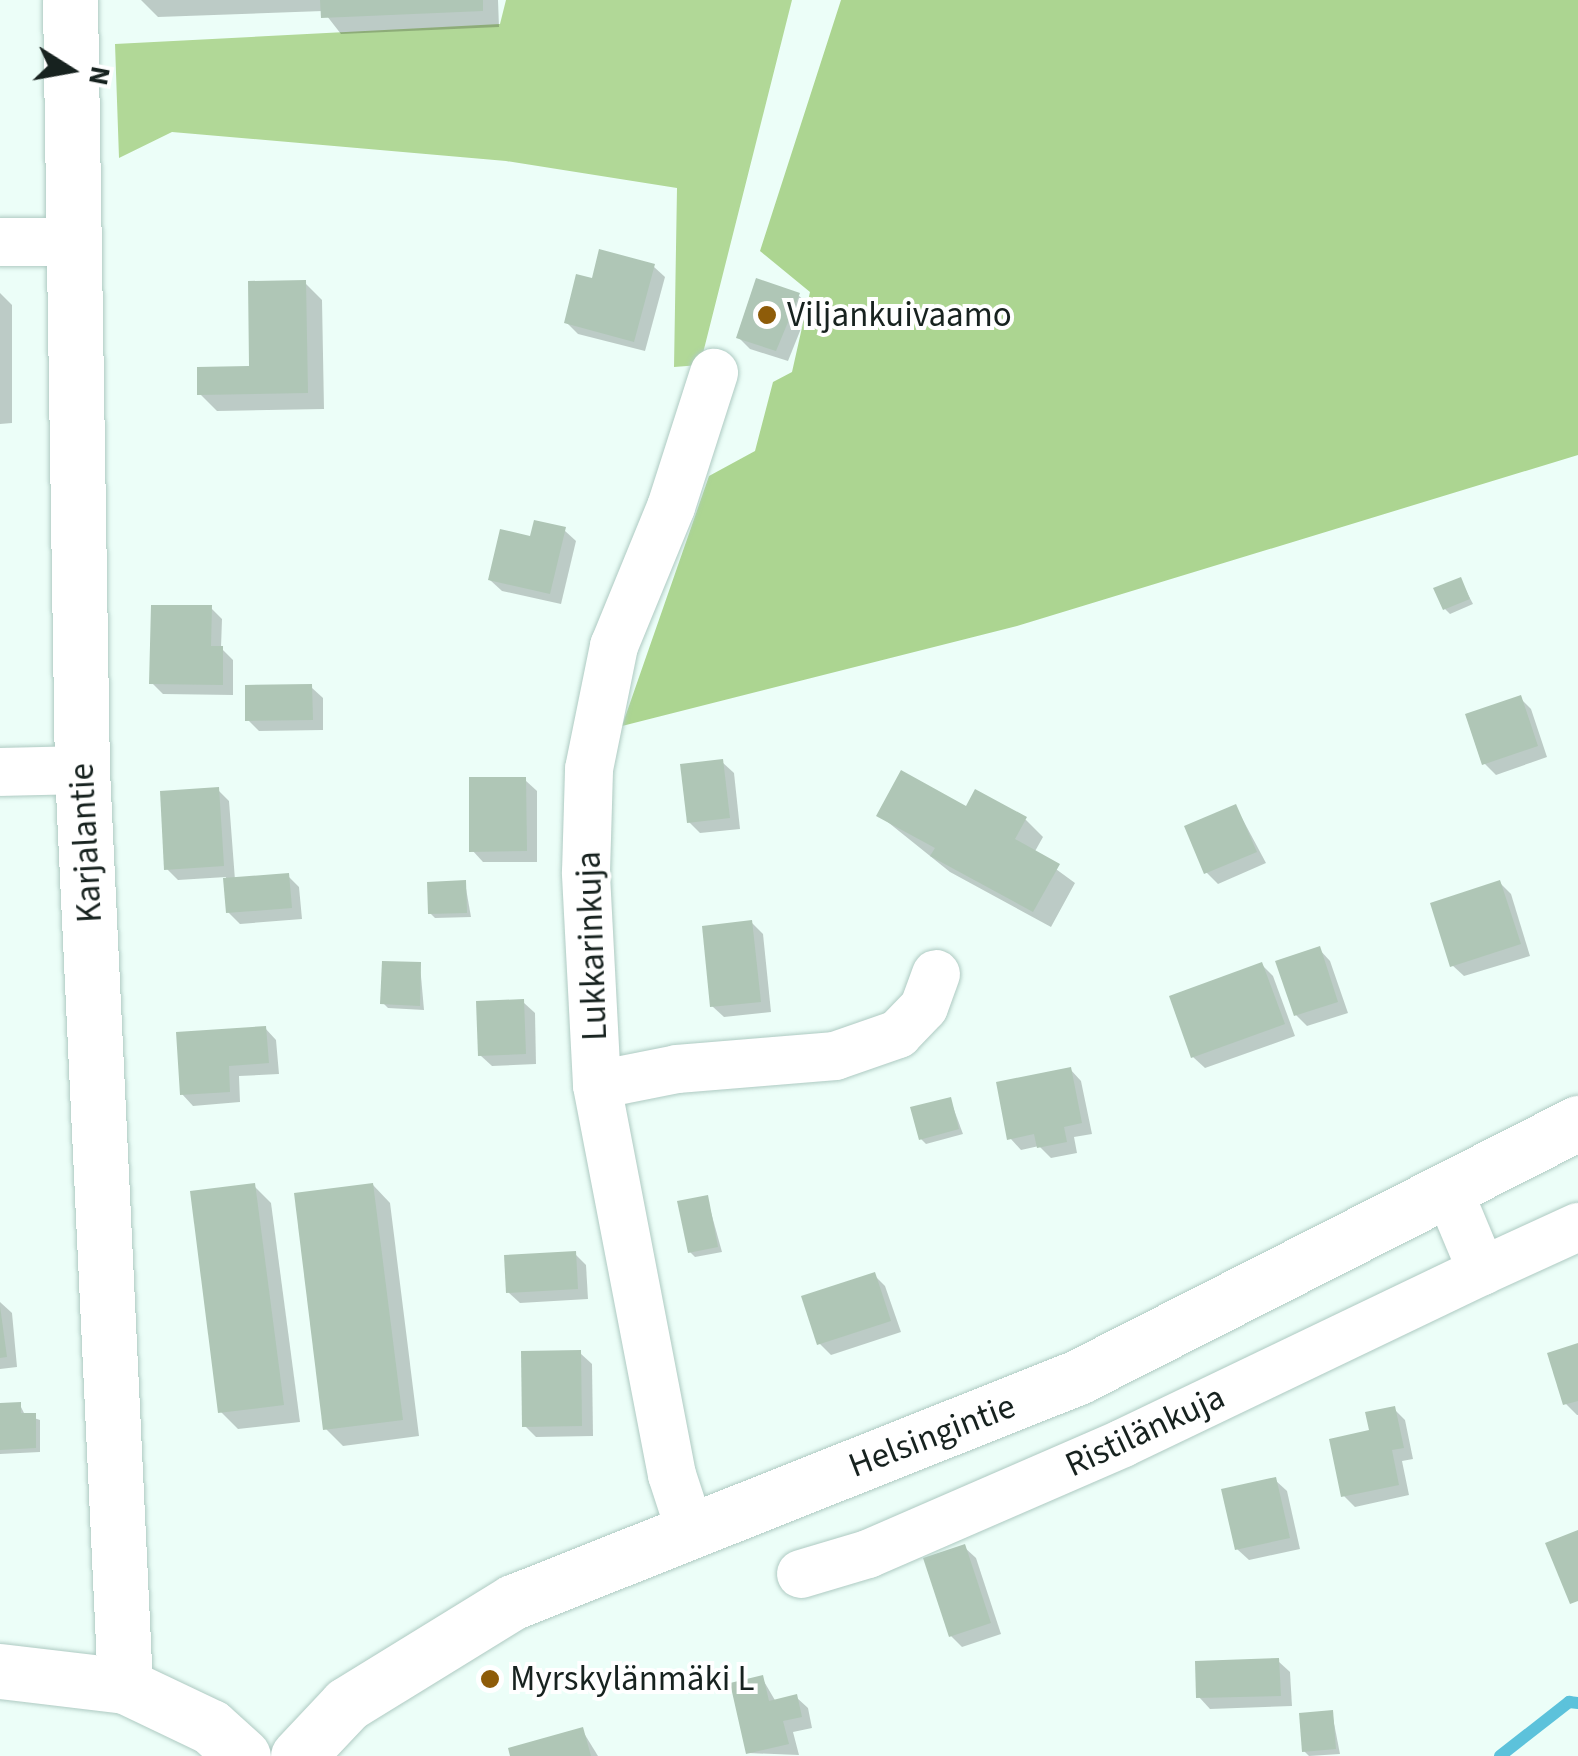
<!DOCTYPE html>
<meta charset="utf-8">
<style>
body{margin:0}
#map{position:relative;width:1578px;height:1756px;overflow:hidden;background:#ecfef8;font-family:"Source Sans 3",sans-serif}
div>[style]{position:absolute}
.green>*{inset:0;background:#b1d897}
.forest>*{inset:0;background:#acd591}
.shadow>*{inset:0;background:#0003}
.stream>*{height:12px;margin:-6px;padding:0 6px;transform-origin:6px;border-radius:6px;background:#5cc2db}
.building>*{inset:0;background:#afc6b6}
.roads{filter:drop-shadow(0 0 2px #aecac2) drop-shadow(0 0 2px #aecac2)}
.minor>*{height:48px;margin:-24px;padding:0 24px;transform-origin:24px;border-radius:24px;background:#fff}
.tertiary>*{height:55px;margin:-27.5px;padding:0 27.5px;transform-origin:27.5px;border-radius:27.5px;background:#fff}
.dots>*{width:28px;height:28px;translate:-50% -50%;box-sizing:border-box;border:5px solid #fff;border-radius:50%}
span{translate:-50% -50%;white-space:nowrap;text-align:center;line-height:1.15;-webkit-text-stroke:8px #fff;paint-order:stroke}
.poi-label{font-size:35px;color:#17221f}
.left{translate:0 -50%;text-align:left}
.street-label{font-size:35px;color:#17221f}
.north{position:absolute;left:20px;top:20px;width:100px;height:100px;-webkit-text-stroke:8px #fff;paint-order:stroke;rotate:101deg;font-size:28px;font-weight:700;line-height:40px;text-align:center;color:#17221f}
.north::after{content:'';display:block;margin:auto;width:35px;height:45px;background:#17221f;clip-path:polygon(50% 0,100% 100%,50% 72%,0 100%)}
</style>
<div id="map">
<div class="green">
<i style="clip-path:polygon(506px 0,792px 0,700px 365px,674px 367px,677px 188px,506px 161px,172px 132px,119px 158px,115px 44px,500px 24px)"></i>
</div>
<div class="forest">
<i style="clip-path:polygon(841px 0,1578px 0,1578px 455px,1017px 626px,622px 726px,709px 476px,755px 451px,773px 382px,792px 372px,810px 292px,760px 251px)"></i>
</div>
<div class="shadow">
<i style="clip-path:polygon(141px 0,498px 0,499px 27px,341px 34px,323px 11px,158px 17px)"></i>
<i style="clip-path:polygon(653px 266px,665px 277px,645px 351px,578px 334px,567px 323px)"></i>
<i style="clip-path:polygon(305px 283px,322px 300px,324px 409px,217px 411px,200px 394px,252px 368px)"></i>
<i style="clip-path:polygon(0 293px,12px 305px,12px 423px,0 424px)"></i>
<i style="clip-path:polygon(798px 295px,810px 306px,788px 361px,750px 349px,739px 338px)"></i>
<i style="clip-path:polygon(564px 530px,576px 541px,561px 604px,502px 591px,490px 580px)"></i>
<i style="clip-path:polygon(1460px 579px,1473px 604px,1450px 614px,1445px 609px)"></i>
<i style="clip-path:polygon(211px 608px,222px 619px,221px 648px,233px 660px,233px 695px,163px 694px,152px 683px)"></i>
<i style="clip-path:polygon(311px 687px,323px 698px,323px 730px,259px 731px,248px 720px)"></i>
<i style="clip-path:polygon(1520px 698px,1531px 709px,1547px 757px,1496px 775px,1484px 763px)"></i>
<i style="clip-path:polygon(722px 762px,734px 773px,740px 829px,700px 833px,689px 822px)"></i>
<i style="clip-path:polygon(525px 780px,537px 791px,537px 862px,483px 862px,472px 850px)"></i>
<i style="clip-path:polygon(218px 790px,229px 801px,235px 880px,288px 876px,299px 887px,302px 919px,240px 924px,228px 912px,226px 877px,178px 880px,167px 869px)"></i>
<i style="clip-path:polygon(976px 792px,1026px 820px,1043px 837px,1034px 853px,1075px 883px,1051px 927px,950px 872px,879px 815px,967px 809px)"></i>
<i style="clip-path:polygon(1236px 807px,1266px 863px,1218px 884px,1206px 872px)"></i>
<i style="clip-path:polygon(465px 883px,471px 917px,435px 918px,430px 913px)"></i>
<i style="clip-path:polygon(1500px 883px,1511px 894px,1530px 956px,1464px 976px,1452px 965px)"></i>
<i style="clip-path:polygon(752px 923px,763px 934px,771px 1012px,724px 1017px,712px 1006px)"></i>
<i style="clip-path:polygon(1319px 949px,1330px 961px,1348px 1013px,1307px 1026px,1296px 1015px)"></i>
<i style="clip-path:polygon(420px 965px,424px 1010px,388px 1008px,383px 1003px)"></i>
<i style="clip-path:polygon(1262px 965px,1273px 976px,1295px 1036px,1205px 1068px,1193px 1057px)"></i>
<i style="clip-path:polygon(523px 1002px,535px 1013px,536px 1064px,492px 1066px,480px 1055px)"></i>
<i style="clip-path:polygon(265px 1028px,276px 1040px,279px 1074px,239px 1076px,240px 1102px,193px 1106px,182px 1094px)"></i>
<i style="clip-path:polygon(1070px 1069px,1081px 1081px,1092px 1134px,1074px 1137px,1077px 1153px,1051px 1158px,1039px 1146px,1021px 1150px,1010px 1138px)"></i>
<i style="clip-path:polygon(950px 1099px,963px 1134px,926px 1144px,921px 1139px)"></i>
<i style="clip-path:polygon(373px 1185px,390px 1203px,419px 1436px,343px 1446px,326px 1429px)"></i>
<i style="clip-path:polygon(254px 1186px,271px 1203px,300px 1422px,238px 1429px,221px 1412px)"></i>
<i style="clip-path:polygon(707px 1198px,722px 1252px,695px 1257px,690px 1252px)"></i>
<i style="clip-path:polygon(575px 1254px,586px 1265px,588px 1299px,520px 1303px,508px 1292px)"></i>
<i style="clip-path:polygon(874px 1275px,885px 1286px,901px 1332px,831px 1355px,819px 1343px)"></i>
<i style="clip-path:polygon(0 1302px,12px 1313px,17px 1367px,0 1369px)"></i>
<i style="clip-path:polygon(1578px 1346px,1578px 1415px,1577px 1415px,1566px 1404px)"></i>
<i style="clip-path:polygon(580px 1353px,592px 1364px,593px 1436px,536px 1437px,525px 1426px)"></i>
<i style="clip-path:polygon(0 1405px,20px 1405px,25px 1415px,40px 1420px,40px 1452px,0 1454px)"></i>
<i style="clip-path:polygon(1394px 1409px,1405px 1420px,1413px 1459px,1402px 1461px,1409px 1495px,1355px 1507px,1344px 1496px,1372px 1432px)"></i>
<i style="clip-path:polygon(1275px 1480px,1287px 1491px,1300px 1549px,1249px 1560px,1237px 1549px)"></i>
<i style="clip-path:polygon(964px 1547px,976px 1558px,1001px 1634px,962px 1647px,951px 1636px)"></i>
<i style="clip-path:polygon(1278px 1661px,1290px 1672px,1292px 1706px,1210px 1709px,1199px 1697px)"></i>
<i style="clip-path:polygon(762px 1678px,776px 1702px,796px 1697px,808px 1708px,812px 1728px,793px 1732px,799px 1755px,748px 1753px)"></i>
<i style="clip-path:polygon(1332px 1713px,1340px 1754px,1309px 1756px,1304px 1751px)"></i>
<i style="clip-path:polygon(582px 1730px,598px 1756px,513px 1756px)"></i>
</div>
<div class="stream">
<i style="left:1500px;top:1756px;width:88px;rotate:-38deg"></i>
<i style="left:1569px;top:1702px;width:9px;rotate:6deg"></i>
</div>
<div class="building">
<i style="clip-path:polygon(320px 0,483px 0,483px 11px,321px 18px)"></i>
<i style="clip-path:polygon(599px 249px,655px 264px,634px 342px,564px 323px,576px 274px,592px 278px)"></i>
<i style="clip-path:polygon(756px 278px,800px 293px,776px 351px,736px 338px)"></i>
<i style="clip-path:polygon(306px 280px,308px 393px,197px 395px,197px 367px,249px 366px,248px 281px)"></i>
<i style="clip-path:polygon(534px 520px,566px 527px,550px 594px,488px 580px,500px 529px,530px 536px)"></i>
<i style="clip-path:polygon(1461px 577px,1470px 599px,1443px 610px,1433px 588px)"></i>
<i style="clip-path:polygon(151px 605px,212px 605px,211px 646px,223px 646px,223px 685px,149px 684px)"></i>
<i style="clip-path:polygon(312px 684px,313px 720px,245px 721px,245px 685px)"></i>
<i style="clip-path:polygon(1521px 695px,1538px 746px,1482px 765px,1465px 714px)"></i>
<i style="clip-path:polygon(723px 759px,730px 818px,687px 823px,680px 764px)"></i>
<i style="clip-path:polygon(901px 770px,966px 806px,975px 789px,1027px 817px,1015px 839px,1060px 864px,1033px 912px,930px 856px,935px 848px,876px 816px)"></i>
<i style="clip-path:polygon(469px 777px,526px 777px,527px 851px,469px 852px)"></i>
<i style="clip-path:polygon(219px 787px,224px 866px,164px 870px,160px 791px)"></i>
<i style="clip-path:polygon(1236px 804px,1257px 852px,1204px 874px,1184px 826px)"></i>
<i style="clip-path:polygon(289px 873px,292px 908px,226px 913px,223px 878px)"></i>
<i style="clip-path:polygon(466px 880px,467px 913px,428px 914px,427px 882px)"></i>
<i style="clip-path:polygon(1500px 880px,1521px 944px,1450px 967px,1430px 903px)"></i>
<i style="clip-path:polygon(752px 920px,761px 1002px,710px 1007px,702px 926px)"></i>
<i style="clip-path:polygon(1320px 946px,1338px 1002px,1294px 1016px,1275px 961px)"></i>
<i style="clip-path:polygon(382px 961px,421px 962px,420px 1006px,380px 1004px)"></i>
<i style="clip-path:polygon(1262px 962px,1285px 1024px,1191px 1058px,1169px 996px)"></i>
<i style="clip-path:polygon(524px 999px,526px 1054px,478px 1056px,476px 1001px)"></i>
<i style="clip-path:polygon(266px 1026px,269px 1063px,229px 1066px,230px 1092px,180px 1095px,176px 1032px)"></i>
<i style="clip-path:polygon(1071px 1067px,1082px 1123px,1064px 1127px,1067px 1142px,1037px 1148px,1034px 1134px,1007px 1140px,996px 1082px)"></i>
<i style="clip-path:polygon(951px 1097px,959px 1129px,919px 1140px,910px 1107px)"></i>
<i style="clip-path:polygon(255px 1183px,284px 1405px,218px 1413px,190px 1191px)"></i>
<i style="clip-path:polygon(373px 1183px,403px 1420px,323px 1430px,294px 1193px)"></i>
<i style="clip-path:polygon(708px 1195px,718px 1247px,688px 1253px,677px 1201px)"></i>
<i style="clip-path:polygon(576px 1251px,578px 1289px,506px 1293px,504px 1255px)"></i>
<i style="clip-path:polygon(875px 1272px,891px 1321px,817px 1345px,801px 1296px)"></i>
<i style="clip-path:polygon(0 1306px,7px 1357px,0 1358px)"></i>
<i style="clip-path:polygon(1578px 1343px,1578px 1401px,1563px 1405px,1547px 1353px)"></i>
<i style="clip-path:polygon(581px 1350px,582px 1426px,522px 1427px,521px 1351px)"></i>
<i style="clip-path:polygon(21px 1402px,21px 1413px,36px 1413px,36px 1448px,0 1450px,0 1403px)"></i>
<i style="clip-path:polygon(1395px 1406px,1404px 1448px,1392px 1450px,1399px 1485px,1341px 1497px,1329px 1439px,1369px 1430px,1365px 1412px)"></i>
<i style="clip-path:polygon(1276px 1477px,1290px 1538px,1235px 1550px,1221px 1489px)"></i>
<i style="clip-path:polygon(1578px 1530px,1578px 1601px,1570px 1604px,1545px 1543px)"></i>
<i style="clip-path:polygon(965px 1544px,991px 1623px,949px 1637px,923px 1558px)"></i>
<i style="clip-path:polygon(1279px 1658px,1281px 1696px,1196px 1698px,1195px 1661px)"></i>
<i style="clip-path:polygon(763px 1675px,769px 1701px,797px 1694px,802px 1717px,783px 1721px,789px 1744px,746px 1754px,730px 1683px)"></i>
<i style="clip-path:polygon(1333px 1710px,1336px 1749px,1302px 1752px,1299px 1713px)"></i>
<i style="clip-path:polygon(583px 1727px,591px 1756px,510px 1756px,508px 1748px)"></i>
</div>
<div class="roads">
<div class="minor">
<i style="left:0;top:242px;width:73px"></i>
<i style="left:0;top:772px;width:82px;rotate:-1.4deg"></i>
<i style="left:597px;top:1085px;width:82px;rotate:-11.3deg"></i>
<i style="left:677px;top:1069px;width:159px;rotate:-4.7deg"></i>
<i style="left:835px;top:1056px;width:67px;rotate:-19.2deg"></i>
<i style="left:898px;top:1034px;width:37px;rotate:-46deg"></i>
<i style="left:924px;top:1007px;width:35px;rotate:-70deg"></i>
<i style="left:1482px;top:1271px;width:106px;rotate:-24.6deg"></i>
<i style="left:690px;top:1530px;width:58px;rotate:-108.1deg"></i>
<i style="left:672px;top:1475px;width:397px;rotate:-100.9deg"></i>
<i style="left:597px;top:1085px;width:213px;rotate:-93deg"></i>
<i style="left:586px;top:872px;width:103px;rotate:-88.3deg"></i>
<i style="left:589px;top:769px;width:126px;rotate:-78.5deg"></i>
<i style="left:614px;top:646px;width:150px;rotate:-67.7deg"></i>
<i style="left:671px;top:507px;width:141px;rotate:-72.2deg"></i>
<i style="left:801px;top:1574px;width:70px;rotate:-16.6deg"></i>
<i style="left:868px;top:1554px;width:278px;rotate:-23.5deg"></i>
<i style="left:1123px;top:1443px;width:398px;rotate:-25.6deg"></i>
<i style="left:1482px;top:1271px;width:86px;rotate:-112.7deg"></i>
</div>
<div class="tertiary">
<i style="left:70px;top:0;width:770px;rotate:89.11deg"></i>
<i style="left:82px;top:770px;width:917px;rotate:87.31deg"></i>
<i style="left:0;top:1671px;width:126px;rotate:6.8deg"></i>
<i style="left:125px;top:1686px;width:95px;rotate:25.5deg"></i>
<i style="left:211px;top:1727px;width:43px;rotate:42.2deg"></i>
<i style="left:298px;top:1756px;width:71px;rotate:-46.7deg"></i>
<i style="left:347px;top:1704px;width:195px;rotate:-31.6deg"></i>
<i style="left:513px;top:1602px;width:608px;rotate:-21.71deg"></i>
<i style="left:1078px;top:1377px;width:561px;rotate:-26.93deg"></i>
</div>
</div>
<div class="dots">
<i style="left:767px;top:315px;background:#8e5c09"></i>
<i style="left:490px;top:1679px;background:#8e5c09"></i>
</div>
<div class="poi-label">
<span class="left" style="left:787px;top:315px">Viljankuivaamo</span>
<span class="left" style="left:510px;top:1679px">Myrskylänmäki L</span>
</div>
<div class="street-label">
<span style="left:86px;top:843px;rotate:-93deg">Karjalantie</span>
<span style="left:592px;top:946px;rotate:-92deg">Lukkarinkuja</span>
<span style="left:1145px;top:1431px;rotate:-25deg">Ristilänkuja</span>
<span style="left:932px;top:1436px;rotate:-21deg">Helsingintie</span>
</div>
<div class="north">N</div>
</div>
